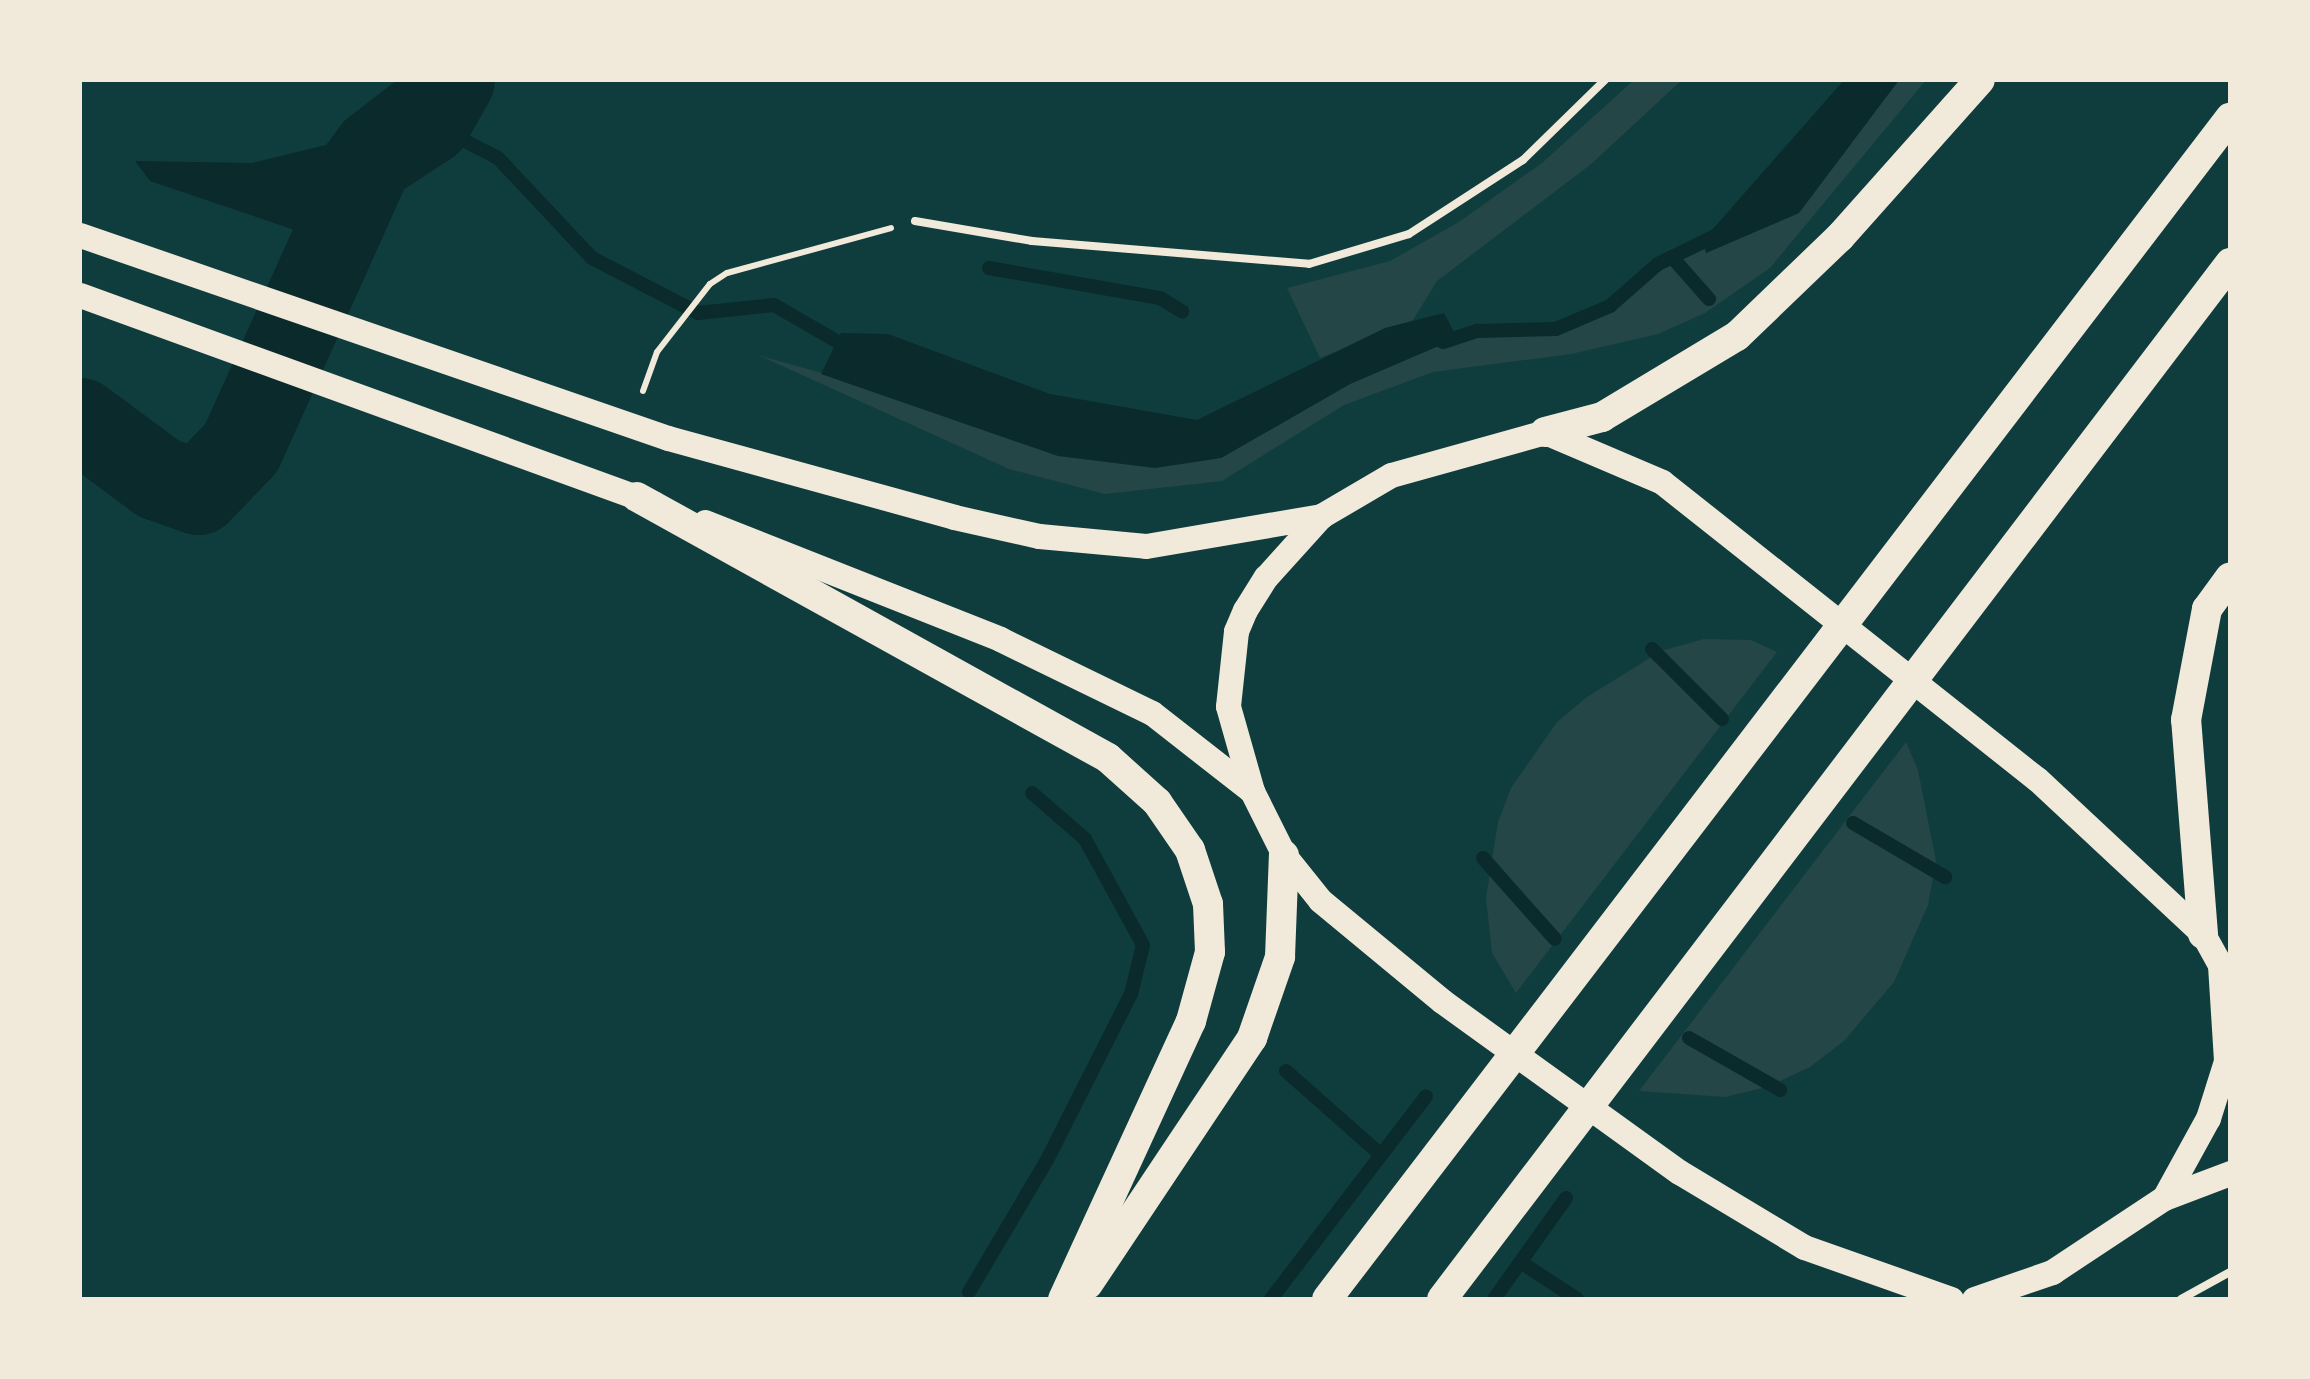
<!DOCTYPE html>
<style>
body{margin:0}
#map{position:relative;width:2310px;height:1379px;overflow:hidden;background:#0f3d3e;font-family:"Exo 2",sans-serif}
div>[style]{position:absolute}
.green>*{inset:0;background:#244646}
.water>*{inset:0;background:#0a2a2b}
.stream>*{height:14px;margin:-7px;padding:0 7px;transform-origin:7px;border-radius:7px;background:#0a2a2b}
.river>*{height:85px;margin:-42.5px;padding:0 42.5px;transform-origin:42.5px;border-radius:42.5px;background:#0a2a2b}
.path>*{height:6px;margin:-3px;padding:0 3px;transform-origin:3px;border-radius:3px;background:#f1e9da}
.service>*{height:8px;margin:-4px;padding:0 4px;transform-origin:4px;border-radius:4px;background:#f1e9da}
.primary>*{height:25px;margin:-12.5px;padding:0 12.5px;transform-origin:12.5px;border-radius:12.5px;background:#f1e9da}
.motorway>*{height:30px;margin:-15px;padding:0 15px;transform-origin:15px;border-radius:15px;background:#f1e9da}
span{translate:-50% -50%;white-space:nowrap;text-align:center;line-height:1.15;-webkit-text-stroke:9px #f1e9da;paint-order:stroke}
.frame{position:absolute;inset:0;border:82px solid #f1e9da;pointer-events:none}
</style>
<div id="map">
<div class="green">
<i style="clip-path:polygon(1634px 80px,1682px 80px,1590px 165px,1437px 281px,1413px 320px,1320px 358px,1287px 288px,1390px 261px,1459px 222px,1542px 163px)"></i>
<i style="clip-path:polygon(1899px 80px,1926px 80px,1770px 268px,1705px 313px,1658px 334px,1571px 354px,1433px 372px,1344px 405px,1222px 481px,1105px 494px,1009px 469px,758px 355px,857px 383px,1221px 458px,1350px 384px,1457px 338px,1557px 329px,1610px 306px,1658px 264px,1701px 244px,1706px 253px,1798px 213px)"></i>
<i style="clip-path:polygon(1704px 639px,1751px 640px,1777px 652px,1516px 993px,1492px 953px,1486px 898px,1498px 822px,1511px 788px,1557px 722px,1587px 697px,1661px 651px)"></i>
<i style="clip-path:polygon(1906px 742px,1918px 770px,1936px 861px,1928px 905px,1894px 982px,1844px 1041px,1810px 1067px,1767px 1087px,1725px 1097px,1639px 1091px)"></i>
</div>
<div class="water">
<i style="clip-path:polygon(397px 80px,462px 80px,378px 179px,383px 211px,357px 251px,150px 181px,135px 161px,252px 163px,326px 145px,344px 121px)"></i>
<i style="clip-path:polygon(1844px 80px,1899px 80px,1799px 213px,1706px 253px,1705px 238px)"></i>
<i style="clip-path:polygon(1444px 313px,1457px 338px,1350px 384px,1221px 458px,1155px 468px,1058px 456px,821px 374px,841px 333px,888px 334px,1050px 394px,1197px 420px,1385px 328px)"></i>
</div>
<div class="stream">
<i style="left:428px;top:122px;width:79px;rotate:27.2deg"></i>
<i style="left:498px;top:158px;width:137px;rotate:46.8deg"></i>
<i style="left:592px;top:258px;width:119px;rotate:27.4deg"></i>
<i style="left:698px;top:313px;width:76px;rotate:-6deg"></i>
<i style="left:774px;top:305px;width:90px;rotate:30deg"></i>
<i style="left:1672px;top:257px;width:56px;rotate:48.6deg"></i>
<i style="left:989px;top:268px;width:174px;rotate:10deg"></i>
<i style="left:1160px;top:298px;width:26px;rotate:31deg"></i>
<i style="left:1443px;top:342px;width:36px;rotate:-18deg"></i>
<i style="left:1477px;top:331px;width:79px;rotate:-1.5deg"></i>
<i style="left:1556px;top:329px;width:59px;rotate:-23.1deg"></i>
<i style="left:1610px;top:306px;width:64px;rotate:-41.2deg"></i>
<i style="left:1658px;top:264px;width:66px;rotate:-26.2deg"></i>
<i style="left:1652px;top:649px;width:99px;rotate:45deg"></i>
<i style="left:1853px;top:823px;width:107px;rotate:30.4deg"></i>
<i style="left:1483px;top:858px;width:108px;rotate:48.4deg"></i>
<i style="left:1689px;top:1038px;width:105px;rotate:29.7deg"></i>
<i style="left:1286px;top:1071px;width:125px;rotate:41.4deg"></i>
<i style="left:1522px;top:1263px;width:66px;rotate:33.2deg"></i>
<i style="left:969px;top:1292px;width:153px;rotate:-59.4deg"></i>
<i style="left:1047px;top:1160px;width:186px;rotate:-63.2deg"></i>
<i style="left:1131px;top:994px;width:50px;rotate:-76.2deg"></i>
<i style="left:1143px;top:945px;width:121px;rotate:-118.7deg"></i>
<i style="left:1085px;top:839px;width:70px;rotate:-139deg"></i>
<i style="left:1271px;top:1299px;width:255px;rotate:-52.6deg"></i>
<i style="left:1494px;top:1299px;width:124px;rotate:-54.5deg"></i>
</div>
<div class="river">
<i style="left:80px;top:420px;width:97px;rotate:36.6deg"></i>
<i style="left:158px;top:478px;width:42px;rotate:19.3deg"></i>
<i style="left:198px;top:492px;width:62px;rotate:-46.3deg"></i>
<i style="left:241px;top:447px;width:315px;rotate:-65.8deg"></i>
<i style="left:370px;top:160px;width:69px;rotate:-33.2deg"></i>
<i style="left:428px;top:122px;width:48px;rotate:-60.3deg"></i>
</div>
<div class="path">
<i style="left:643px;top:391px;width:41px;rotate:-70.3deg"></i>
<i style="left:657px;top:352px;width:86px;rotate:-52.1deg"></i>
<i style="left:710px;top:284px;width:20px;rotate:-33deg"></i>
<i style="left:727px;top:273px;width:170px;rotate:-15.3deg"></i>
</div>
<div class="service">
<i style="left:915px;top:221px;width:119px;rotate:9.7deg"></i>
<i style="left:1032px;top:241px;width:278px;rotate:4.7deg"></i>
<i style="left:1309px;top:264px;width:104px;rotate:-16.7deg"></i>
<i style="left:1409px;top:234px;width:136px;rotate:-33deg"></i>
<i style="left:1523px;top:160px;width:115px;rotate:-44.3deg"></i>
<i style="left:2181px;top:1299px;width:56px;rotate:-28.9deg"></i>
</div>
<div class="primary">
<i style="left:80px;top:235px;width:622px;rotate:19.05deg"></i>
<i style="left:668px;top:438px;width:297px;rotate:15.4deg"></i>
<i style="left:954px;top:517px;width:87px;rotate:12.6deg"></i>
<i style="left:1039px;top:536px;width:107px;rotate:5.3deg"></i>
<i style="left:1146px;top:546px;width:178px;rotate:-9.7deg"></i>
<i style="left:80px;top:295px;width:610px;rotate:19.95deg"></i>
<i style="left:705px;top:522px;width:317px;rotate:21.6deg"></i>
<i style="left:1000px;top:639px;width:169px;rotate:26deg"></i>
<i style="left:1152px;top:713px;width:127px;rotate:38deg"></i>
<i style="left:1951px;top:1299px;width:156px;rotate:-160.5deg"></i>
<i style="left:1804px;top:1247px;width:146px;rotate:-149deg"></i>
<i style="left:1679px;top:1172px;width:292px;rotate:-144.2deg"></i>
<i style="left:1442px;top:1001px;width:158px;rotate:-140.4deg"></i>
<i style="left:1320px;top:900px;width:58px;rotate:-128.7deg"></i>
<i style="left:1284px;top:855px;width:72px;rotate:-116.6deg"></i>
<i style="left:1252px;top:791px;width:88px;rotate:-105.8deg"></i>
<i style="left:1228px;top:706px;width:75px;rotate:-83.9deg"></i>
<i style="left:1236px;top:631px;width:23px;rotate:-67deg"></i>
<i style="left:1245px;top:610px;width:39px;rotate:-58deg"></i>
<i style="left:1266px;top:577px;width:82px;rotate:-48deg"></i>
<i style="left:1321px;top:516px;width:81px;rotate:-30.4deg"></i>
<i style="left:1391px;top:475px;width:160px;rotate:-15.6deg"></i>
<i style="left:1545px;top:432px;width:127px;rotate:23.1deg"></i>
<i style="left:1662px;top:482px;width:478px;rotate:38.4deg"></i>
<i style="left:2037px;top:779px;width:227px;rotate:43deg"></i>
<i style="left:2203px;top:934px;width:35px;rotate:61deg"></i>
<i style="left:2220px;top:965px;width:96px;rotate:86.4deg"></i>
<i style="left:2226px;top:1061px;width:60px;rotate:107.5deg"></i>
<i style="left:2208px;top:1118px;width:91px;rotate:118.8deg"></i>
<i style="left:1974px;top:1299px;width:83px;rotate:-19.1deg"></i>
<i style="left:2052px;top:1272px;width:134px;rotate:-33.5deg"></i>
<i style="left:2164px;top:1198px;width:71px;rotate:-20.7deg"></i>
</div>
<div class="motorway">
<i style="left:1545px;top:432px;width:59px;rotate:-14.7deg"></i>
<i style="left:1602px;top:417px;width:157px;rotate:-31deg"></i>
<i style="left:1737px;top:336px;width:143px;rotate:-43.9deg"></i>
<i style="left:1840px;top:237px;width:210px;rotate:-48.3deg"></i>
<i style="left:637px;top:497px;width:538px;rotate:28.99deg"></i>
<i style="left:1108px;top:758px;width:66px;rotate:41.9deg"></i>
<i style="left:1157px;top:802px;width:58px;rotate:55.5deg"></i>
<i style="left:1190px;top:850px;width:57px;rotate:71.6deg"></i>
<i style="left:1208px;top:904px;width:48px;rotate:87.6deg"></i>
<i style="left:1210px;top:952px;width:72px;rotate:105.4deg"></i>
<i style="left:1191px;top:1021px;width:306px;rotate:114.7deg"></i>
<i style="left:2203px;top:934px;width:215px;rotate:-94.5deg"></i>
<i style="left:2186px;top:720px;width:113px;rotate:-79.3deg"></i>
<i style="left:2207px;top:609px;width:39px;rotate:-54deg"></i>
<i style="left:1088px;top:1284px;width:296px;rotate:-56.3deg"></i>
<i style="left:1252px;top:1038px;width:86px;rotate:-70.9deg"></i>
<i style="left:1280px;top:957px;width:102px;rotate:-87.8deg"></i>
<i style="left:1327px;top:1299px;width:1487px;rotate:-52.6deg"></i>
<i style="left:1442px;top:1299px;width:1302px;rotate:-52.74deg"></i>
</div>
<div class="frame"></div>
</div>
